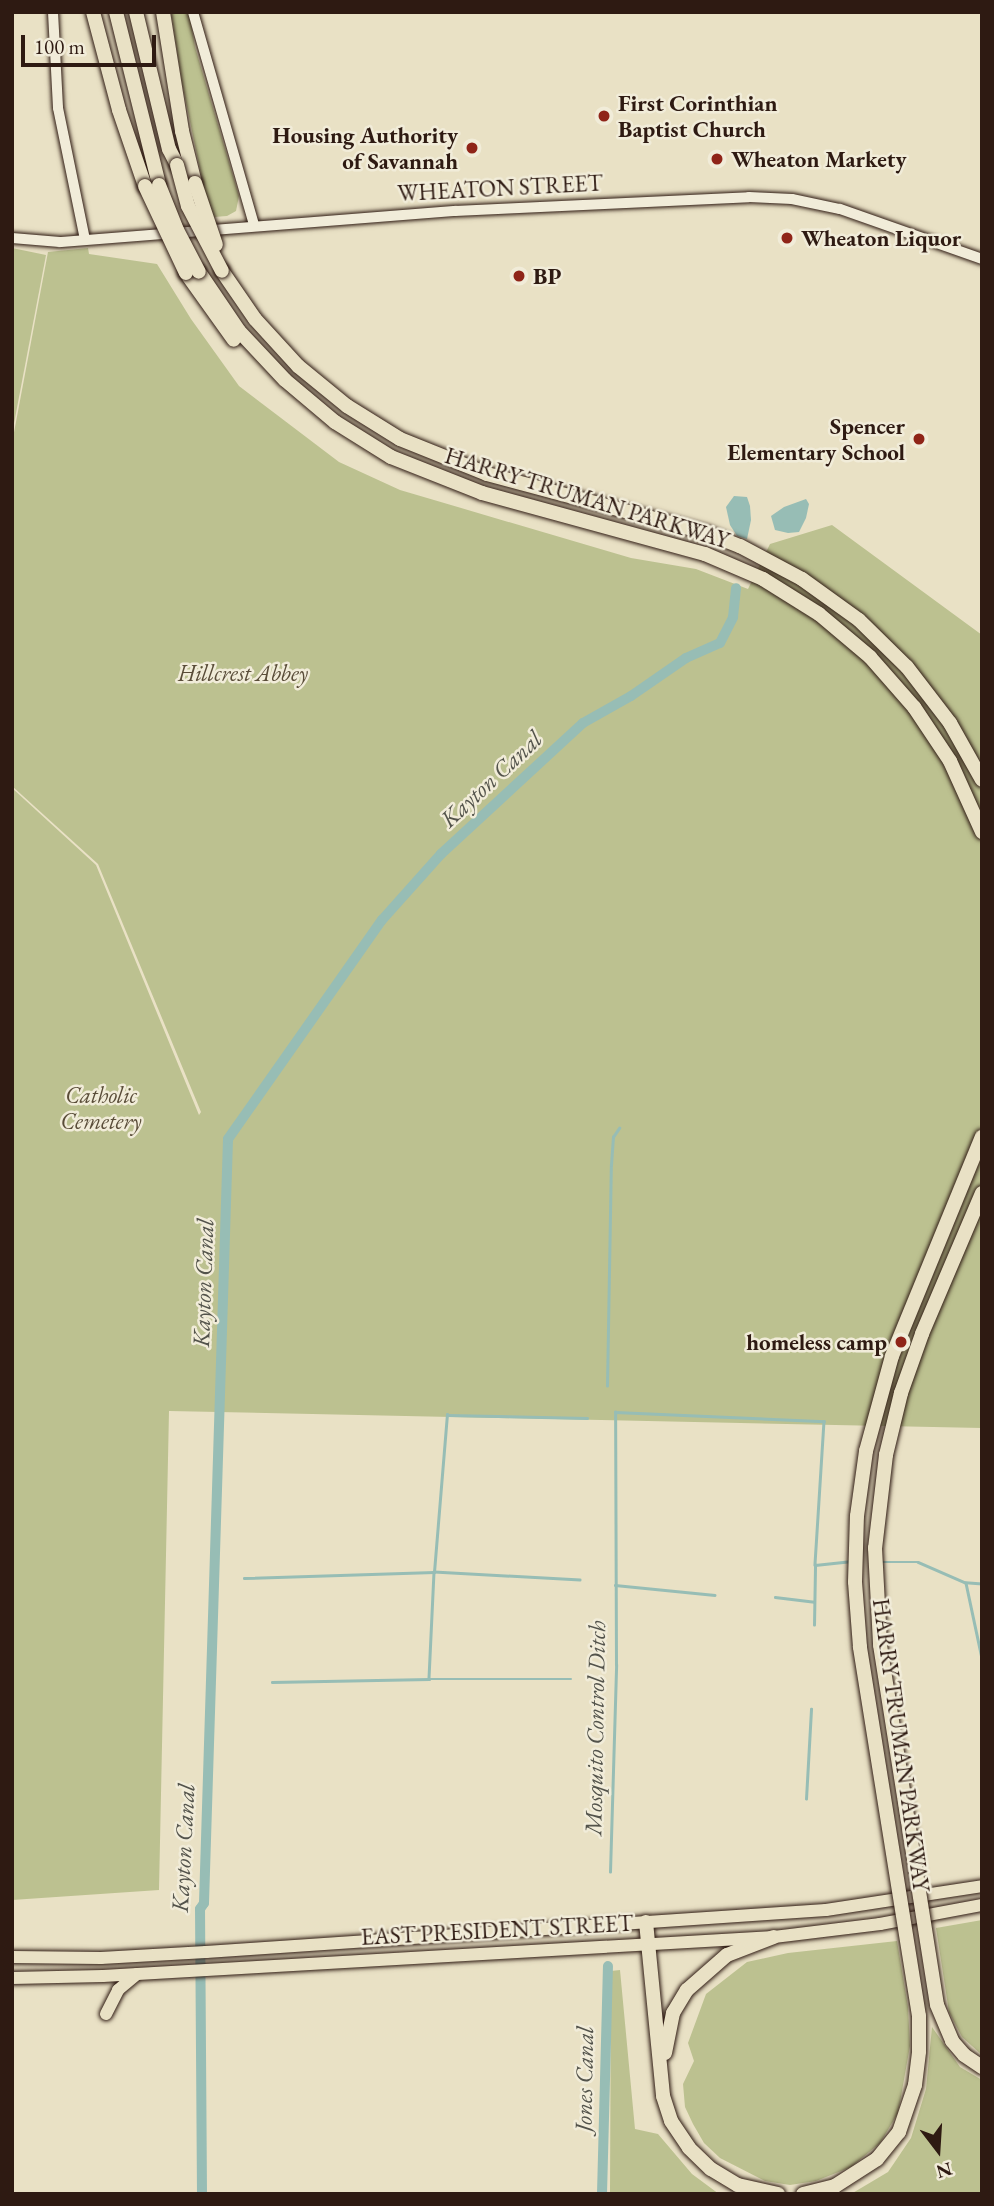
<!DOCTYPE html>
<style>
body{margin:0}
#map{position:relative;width:994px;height:2206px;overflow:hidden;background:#e9e1c5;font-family:"EB Garamond",serif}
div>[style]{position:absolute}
.green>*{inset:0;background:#bcc190}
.water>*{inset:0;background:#97bdb5}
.stream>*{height:2.5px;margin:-1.25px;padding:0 1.25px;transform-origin:1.25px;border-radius:1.25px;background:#97bdb5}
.canal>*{height:10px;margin:-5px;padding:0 5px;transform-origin:5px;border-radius:5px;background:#97bdb5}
.roads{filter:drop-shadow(0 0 2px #2e1a12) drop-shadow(0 0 2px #2e1a12)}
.secondary>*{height:10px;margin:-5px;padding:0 5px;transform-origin:5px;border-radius:5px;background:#f1ecd9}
.primary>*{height:12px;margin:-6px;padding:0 6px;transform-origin:6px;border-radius:6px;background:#e9e1c5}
.motorway>*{height:14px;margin:-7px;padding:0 7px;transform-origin:7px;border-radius:7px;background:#e9e1c5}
.bridges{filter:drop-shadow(0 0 2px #2e1a12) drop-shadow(0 0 2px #2e1a12)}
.motorway-bridge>*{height:14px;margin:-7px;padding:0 7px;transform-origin:7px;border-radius:7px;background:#e9e1c5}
.dots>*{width:19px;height:19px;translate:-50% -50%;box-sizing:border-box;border:4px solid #f1ecd9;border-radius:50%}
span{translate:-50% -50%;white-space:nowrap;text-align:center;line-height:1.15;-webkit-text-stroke:5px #f1ecd9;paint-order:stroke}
.poi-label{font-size:23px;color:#2e1a12;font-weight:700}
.left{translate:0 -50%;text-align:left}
.right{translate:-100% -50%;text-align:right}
.street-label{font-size:23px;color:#2e1a12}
.park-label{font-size:23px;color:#594c38;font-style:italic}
.water-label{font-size:24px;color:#53534b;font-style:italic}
.frame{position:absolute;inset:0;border:14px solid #2e1a12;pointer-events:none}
.north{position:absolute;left:903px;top:2115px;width:70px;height:70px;-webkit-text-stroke:5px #f1ecd9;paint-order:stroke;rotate:163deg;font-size:19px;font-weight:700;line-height:28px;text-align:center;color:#2e1a12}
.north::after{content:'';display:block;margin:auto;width:24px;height:32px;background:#2e1a12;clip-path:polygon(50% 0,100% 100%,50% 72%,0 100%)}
.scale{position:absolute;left:21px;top:35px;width:135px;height:32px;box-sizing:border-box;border:4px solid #2e1a12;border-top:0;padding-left:9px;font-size:21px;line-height:24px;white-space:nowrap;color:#2e1a12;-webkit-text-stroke:5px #f1ecd9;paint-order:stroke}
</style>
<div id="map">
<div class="green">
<i style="clip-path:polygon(171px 12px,189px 12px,195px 47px,239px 196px,236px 211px,227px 216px,214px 217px,203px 184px,182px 83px)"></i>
<i style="clip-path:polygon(12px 248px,46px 255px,12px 434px)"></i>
<i style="clip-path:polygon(88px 248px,89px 254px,157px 264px,191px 319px,239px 386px,339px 462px,400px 490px,631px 558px,696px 569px,748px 589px,770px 544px,832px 525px,982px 635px,982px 1428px,169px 1411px,159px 1890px,12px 1900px,12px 788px,96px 865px,199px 1115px,201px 1112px,98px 864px,12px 786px,12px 443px,48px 252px)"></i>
<i style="clip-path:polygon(982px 1920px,982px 2055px,962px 2037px,949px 2012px,936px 1928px)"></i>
<i style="clip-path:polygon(897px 1941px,908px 2007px,910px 2046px,898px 2113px,880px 2143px,851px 2167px,816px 2181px,790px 2185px,765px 2181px,720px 2158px,704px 2143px,693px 2124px,685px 2107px,683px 2084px,694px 2061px,688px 2043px,706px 1994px,747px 1962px,788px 1953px)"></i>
<i style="clip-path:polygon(620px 1970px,635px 2129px,658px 2134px,692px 2174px,719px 2194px,610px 2194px,611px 1971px)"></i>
<i style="clip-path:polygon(932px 2027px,960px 2067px,982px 2080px,982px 2194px,851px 2194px,888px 2172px,911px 2138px,926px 2089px)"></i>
</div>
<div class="water">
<i style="clip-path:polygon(734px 496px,747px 497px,750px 506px,751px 520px,747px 539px,737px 536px,730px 525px,726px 507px)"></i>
<i style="clip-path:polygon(806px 499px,809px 504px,806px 518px,799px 532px,788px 533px,775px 530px,771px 516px,784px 507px)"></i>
</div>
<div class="stream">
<i style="left:607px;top:1386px;width:221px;rotate:-89deg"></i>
<i style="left:611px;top:1165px;width:28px;rotate:-86deg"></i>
<i style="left:613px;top:1137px;width:11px;rotate:-56deg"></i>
<i style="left:879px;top:1562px;width:39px"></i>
<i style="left:918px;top:1562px;width:52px;rotate:23.6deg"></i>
<i style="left:244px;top:1578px;width:190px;rotate:-1.8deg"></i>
<i style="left:434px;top:1572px;width:107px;rotate:92.7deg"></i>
<i style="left:429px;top:1679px;width:142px"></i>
<i style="left:580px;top:1580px;width:146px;rotate:-176.9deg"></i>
<i style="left:434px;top:1572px;width:158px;rotate:-85.3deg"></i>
<i style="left:447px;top:1415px;width:140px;rotate:1.2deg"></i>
<i style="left:982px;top:1584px;width:16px;rotate:-176deg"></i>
<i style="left:966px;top:1583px;width:77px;rotate:78deg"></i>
<i style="left:615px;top:1585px;width:100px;rotate:5.7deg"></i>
<i style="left:775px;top:1597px;width:39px;rotate:7deg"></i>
<i style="left:814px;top:1625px;width:60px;rotate:-89deg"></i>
<i style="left:272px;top:1682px;width:157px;rotate:-1.1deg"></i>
<i style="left:806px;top:1799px;width:90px;rotate:-86.8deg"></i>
<i style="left:610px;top:1872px;width:207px;rotate:-88.3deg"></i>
<i style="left:616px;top:1665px;width:253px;rotate:-90.2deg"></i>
<i style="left:615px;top:1412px;width:209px;rotate:2.5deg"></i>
<i style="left:824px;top:1421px;width:144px;rotate:93.6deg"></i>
<i style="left:815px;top:1565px;width:37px;rotate:-6deg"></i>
</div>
<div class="canal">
<i style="left:202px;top:2194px;width:285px;rotate:-90.4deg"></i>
<i style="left:200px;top:1909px;width:7px;rotate:-56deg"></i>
<i style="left:204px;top:1903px;width:764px;rotate:-88.2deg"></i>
<i style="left:228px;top:1139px;width:268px;rotate:-54.9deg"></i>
<i style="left:382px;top:920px;width:89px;rotate:-48.2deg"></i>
<i style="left:441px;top:854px;width:193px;rotate:-42.7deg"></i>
<i style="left:583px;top:723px;width:55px;rotate:-29.4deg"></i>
<i style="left:631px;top:696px;width:67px;rotate:-34.6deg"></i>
<i style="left:686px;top:658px;width:37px;rotate:-24deg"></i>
<i style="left:720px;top:643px;width:29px;rotate:-63deg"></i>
<i style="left:733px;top:617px;width:29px;rotate:-84deg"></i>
<i style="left:602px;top:2194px;width:228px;rotate:-88.5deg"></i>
</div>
<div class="roads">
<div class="secondary">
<i style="left:53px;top:12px;width:96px;rotate:87deg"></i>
<i style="left:58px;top:108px;width:134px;rotate:78.4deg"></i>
<i style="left:193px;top:12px;width:222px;rotate:74deg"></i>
<i style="left:12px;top:238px;width:48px;rotate:4.8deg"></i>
<i style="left:60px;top:242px;width:396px;rotate:-4.5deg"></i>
<i style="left:455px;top:211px;width:294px;rotate:-2.7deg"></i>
<i style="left:749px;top:197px;width:43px;rotate:2.7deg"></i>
<i style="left:792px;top:199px;width:49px;rotate:11.8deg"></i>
<i style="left:840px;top:209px;width:151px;rotate:19.4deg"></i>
</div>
<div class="primary">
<i style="left:12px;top:1957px;width:89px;rotate:0.6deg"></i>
<i style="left:101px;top:1958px;width:105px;rotate:-3.3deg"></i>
<i style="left:206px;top:1952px;width:621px;rotate:-3.88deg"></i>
<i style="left:826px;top:1910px;width:158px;rotate:-8.7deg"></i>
<i style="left:12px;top:1978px;width:91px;rotate:-1.3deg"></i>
<i style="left:103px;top:1976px;width:672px;rotate:-3.33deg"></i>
<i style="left:774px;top:1937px;width:107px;rotate:-7deg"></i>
<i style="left:880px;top:1924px;width:104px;rotate:-10.6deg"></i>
<i style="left:106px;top:2014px;width:27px;rotate:-63deg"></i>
<i style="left:118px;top:1990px;width:25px;rotate:-40deg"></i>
</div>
<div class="motorway">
<i style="left:93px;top:12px;width:101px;rotate:75.1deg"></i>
<i style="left:119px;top:110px;width:80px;rotate:71.1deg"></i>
<i style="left:116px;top:12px;width:178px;rotate:76deg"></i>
<i style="left:136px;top:12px;width:141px;rotate:76.5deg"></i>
<i style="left:169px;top:149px;width:18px;rotate:63deg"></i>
<i style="left:163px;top:12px;width:121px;rotate:80.9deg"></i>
<i style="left:182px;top:131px;width:54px;rotate:76deg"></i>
<i style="left:222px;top:271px;width:58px;rotate:55.5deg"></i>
<i style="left:255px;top:319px;width:64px;rotate:47.5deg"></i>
<i style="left:298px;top:366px;width:63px;rotate:39.2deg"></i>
<i style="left:347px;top:406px;width:62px;rotate:31.9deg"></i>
<i style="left:400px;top:439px;width:94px;rotate:21.9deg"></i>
<i style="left:487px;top:474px;width:228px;rotate:15deg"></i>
<i style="left:707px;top:533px;width:35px;rotate:22deg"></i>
<i style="left:740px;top:546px;width:70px;rotate:28deg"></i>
<i style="left:802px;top:579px;width:70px;rotate:35.7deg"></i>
<i style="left:859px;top:620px;width:67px;rotate:44.4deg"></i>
<i style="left:907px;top:667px;width:71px;rotate:52.5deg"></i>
<i style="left:950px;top:723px;width:65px;rotate:60.7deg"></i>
<i style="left:199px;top:272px;width:71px;rotate:55.9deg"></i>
<i style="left:239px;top:331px;width:67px;rotate:46.8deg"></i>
<i style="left:285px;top:380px;width:65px;rotate:40deg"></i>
<i style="left:335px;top:422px;width:66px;rotate:32deg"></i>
<i style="left:391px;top:457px;width:98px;rotate:21.6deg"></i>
<i style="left:482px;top:493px;width:231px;rotate:15.3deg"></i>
<i style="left:705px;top:554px;width:63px;rotate:23.3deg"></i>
<i style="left:763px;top:579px;width:66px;rotate:32deg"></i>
<i style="left:819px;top:614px;width:67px;rotate:40.1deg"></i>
<i style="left:870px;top:657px;width:67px;rotate:48.7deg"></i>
<i style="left:914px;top:707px;width:65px;rotate:56.3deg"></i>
<i style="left:950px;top:761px;width:78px;rotate:65.7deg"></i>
<i style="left:186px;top:273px;width:82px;rotate:54.4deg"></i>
<i style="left:646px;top:1922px;width:175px;rotate:84.4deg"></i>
<i style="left:663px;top:2096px;width:26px;rotate:72deg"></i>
<i style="left:671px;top:2121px;width:32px;rotate:56deg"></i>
<i style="left:689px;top:2148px;width:30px;rotate:44deg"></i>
<i style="left:711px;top:2169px;width:31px;rotate:31deg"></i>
<i style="left:738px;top:2185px;width:41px;rotate:12.7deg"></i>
<i style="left:665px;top:2053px;width:41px;rotate:-78.7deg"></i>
<i style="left:673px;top:2013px;width:27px;rotate:-59deg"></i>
<i style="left:687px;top:1990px;width:53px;rotate:-41.2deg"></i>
<i style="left:727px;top:1955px;width:50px;rotate:-21deg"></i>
</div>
</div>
<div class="bridges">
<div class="motorway-bridge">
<i style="left:177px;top:165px;width:42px;rotate:75deg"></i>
<i style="left:188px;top:206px;width:73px;rotate:62.4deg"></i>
<i style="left:195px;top:183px;width:65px;rotate:71.3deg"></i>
<i style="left:159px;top:185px;width:48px;rotate:68.2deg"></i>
<i style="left:177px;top:230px;width:47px;rotate:62.4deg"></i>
<i style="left:145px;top:186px;width:96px;rotate:64.8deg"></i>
<i style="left:982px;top:1193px;width:153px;rotate:113.1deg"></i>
<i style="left:922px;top:1334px;width:63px;rotate:109.6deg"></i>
<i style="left:901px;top:1393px;width:64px;rotate:103.6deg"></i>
<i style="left:886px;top:1455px;width:94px;rotate:96.7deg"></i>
<i style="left:875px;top:1548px;width:97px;rotate:87deg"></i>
<i style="left:880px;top:1645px;width:364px;rotate:81deg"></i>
<i style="left:937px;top:2005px;width:39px;rotate:67deg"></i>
<i style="left:952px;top:2041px;width:18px;rotate:49deg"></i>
<i style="left:964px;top:2055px;width:22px;rotate:34deg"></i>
<i style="left:803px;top:2194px;width:33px;rotate:-14deg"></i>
<i style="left:835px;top:2186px;width:50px;rotate:-32.7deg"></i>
<i style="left:877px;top:2159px;width:35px;rotate:-51deg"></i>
<i style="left:899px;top:2132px;width:50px;rotate:-71.2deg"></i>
<i style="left:915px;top:2085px;width:34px;rotate:-83deg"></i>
<i style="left:919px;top:2051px;width:35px;rotate:-90deg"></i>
<i style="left:919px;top:2016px;width:374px;rotate:-99.1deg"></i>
<i style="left:860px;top:1647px;width:65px;rotate:-94.4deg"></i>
<i style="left:855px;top:1582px;width:66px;rotate:-88.3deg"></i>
<i style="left:857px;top:1516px;width:66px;rotate:-82.1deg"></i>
<i style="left:866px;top:1451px;width:98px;rotate:-74.7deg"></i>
<i style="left:892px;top:1356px;width:237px;rotate:-67.7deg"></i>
</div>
</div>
<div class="dots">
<i style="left:604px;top:116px;background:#8f2418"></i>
<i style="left:472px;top:148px;background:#8f2418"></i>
<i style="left:717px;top:159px;background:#8f2418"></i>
<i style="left:787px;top:238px;background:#8f2418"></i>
<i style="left:519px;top:276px;background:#8f2418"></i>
<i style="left:919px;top:439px;background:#8f2418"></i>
<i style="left:901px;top:1342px;background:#8f2418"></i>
</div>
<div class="poi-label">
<span class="left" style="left:618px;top:116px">First Corinthian<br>Baptist Church</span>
<span class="right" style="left:458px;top:148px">Housing Authority<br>of Savannah</span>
<span class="left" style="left:731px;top:159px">Wheaton Markety</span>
<span class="left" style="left:801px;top:238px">Wheaton Liquor</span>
<span class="left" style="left:533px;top:276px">BP</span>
<span class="right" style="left:905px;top:439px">Spencer<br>Elementary School</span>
<span class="right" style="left:887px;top:1342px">homeless camp</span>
</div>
<div class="street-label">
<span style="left:500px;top:188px;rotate:-3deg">WHEATON STREET</span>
<span style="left:587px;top:498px;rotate:17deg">HARRY TRUMAN PARKWAY</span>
<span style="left:901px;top:1745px;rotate:82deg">HARRY TRUMAN PARKWAY</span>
<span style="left:497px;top:1930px;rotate:-3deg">EAST PRESIDENT STREET</span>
</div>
<div class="park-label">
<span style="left:243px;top:673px">Hillcrest Abbey</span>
<span style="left:101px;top:1108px">Catholic<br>Cemetery</span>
</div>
<div class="water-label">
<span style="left:491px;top:779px;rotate:-43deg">Kayton Canal</span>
<span style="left:203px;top:1283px;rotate:-88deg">Kayton Canal</span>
<span style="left:595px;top:1728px;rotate:-89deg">Mosquito Control Ditch</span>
<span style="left:183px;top:1848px;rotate:-87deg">Kayton Canal</span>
<span style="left:584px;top:2079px;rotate:-89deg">Jones Canal</span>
</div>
<div class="frame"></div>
<div class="north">N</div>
<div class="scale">100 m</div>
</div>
